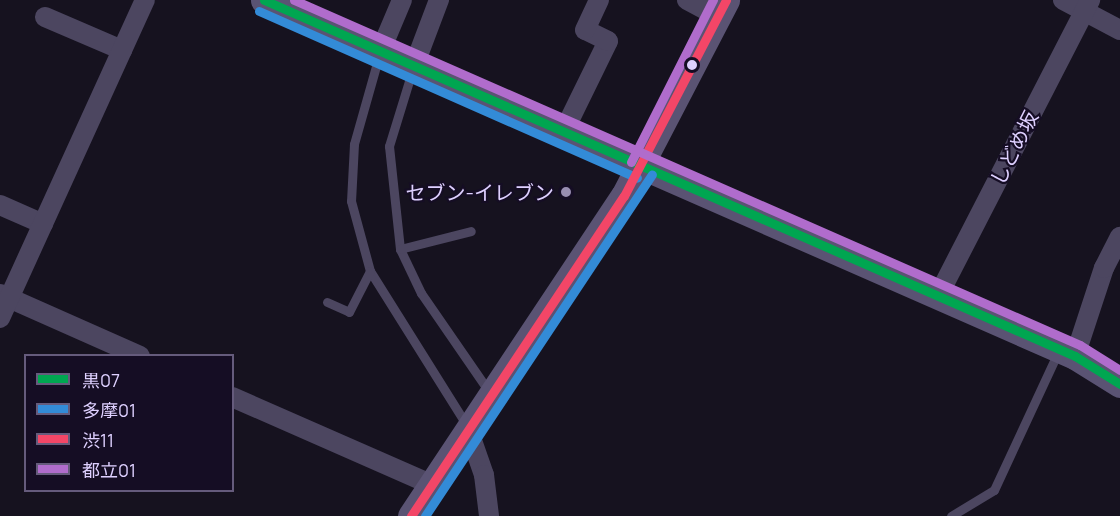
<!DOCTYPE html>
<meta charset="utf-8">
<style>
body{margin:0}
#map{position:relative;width:1120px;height:516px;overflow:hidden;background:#16121f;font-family:Manrope,"Noto Sans JP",sans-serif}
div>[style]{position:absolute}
.lane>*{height:9px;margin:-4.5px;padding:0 4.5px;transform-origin:4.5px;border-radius:4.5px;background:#4c4660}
.street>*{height:20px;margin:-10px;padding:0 10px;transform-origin:10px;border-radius:10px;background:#4c4660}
.secondary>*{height:27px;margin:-13.5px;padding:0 13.5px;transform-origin:13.5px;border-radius:13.5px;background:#5a5373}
.bus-1>*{height:9px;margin:-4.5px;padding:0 4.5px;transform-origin:4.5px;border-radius:4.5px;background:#00a651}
.bus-2>*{height:9px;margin:-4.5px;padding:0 4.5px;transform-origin:4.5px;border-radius:4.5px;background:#338bd7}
.bus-3>*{height:9px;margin:-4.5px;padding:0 4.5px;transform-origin:4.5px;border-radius:4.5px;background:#f34667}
.bus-4>*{height:9px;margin:-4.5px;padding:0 4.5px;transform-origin:4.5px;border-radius:4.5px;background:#b06ccc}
.dots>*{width:16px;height:16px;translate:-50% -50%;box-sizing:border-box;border:3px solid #150d24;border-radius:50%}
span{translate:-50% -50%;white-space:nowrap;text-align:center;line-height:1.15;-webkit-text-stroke:4.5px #150d24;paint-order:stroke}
.street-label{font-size:20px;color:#ded0ff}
.poi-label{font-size:20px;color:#ded0ff}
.right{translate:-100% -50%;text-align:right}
.legend{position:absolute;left:24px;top:354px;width:210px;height:138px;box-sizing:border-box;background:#150d24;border:2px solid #655b7c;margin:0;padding:8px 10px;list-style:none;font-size:18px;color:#ded0ff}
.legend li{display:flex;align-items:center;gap:12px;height:30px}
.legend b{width:30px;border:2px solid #655b7c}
</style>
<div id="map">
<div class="lane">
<i style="left:380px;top:52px;width:96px;rotate:105.8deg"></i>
<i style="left:354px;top:144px;width:57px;rotate:93deg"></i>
<i style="left:351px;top:201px;width:73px;rotate:74.8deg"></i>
<i style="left:370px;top:271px;width:181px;rotate:57.9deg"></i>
<i style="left:413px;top:68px;width:82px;rotate:107.1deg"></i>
<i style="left:389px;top:146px;width:104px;rotate:83.9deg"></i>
<i style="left:400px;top:249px;width:49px;rotate:64.5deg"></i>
<i style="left:421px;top:293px;width:121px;rotate:55.4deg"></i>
<i style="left:400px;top:249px;width:73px;rotate:-14.2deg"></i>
<i style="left:327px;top:302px;width:24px;rotate:24deg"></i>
<i style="left:349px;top:312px;width:46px;rotate:-62.9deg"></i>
<i style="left:951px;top:516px;width:50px;rotate:-31.2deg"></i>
<i style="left:994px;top:490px;width:152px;rotate:-65.1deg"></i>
</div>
<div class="street">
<i style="left:687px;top:0;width:34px;rotate:28deg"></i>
<i style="left:1063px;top:0;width:64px;rotate:27.8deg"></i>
<i style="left:45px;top:17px;width:84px;rotate:23.2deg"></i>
<i style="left:380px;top:52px;width:56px;rotate:-67.1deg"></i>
<i style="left:414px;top:66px;width:71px;rotate:-69.3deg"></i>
<i style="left:563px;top:133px;width:102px;rotate:-63.9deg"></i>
<i style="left:608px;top:41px;width:25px;rotate:-154deg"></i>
<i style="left:585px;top:30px;width:33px;rotate:-65deg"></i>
<i style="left:0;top:205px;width:47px;rotate:23.8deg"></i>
<i style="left:0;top:294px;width:153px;rotate:23.9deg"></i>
<i style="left:938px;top:296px;width:333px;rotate:-62.8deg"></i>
<i style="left:0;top:318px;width:349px;rotate:-65.5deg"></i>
<i style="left:1075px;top:356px;width:93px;rotate:-71.8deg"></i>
<i style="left:1104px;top:268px;width:35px;rotate:-63deg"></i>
<i style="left:232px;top:397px;width:219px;rotate:23.7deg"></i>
<i style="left:468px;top:429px;width:49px;rotate:70.8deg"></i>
<i style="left:484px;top:475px;width:41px;rotate:83deg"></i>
</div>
<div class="secondary">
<i style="left:264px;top:0;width:886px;rotate:23.7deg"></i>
<i style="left:1075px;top:356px;width:53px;rotate:31.9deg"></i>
<i style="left:411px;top:516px;width:384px;rotate:-56.4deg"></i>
<i style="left:624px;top:196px;width:221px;rotate:-62.5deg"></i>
</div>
<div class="bus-1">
<i style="left:264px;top:0;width:886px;rotate:23.7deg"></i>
<i style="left:1075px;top:356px;width:53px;rotate:31.9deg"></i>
</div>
<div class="bus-2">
<i style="left:259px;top:11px;width:413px;rotate:23.8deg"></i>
<i style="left:425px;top:516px;width:410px;rotate:-56.4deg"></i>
</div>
<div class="bus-3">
<i style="left:411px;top:516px;width:384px;rotate:-56.4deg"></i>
<i style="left:624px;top:196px;width:221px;rotate:-62.5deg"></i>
</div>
<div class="bus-4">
<i style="left:294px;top:0;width:858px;rotate:23.7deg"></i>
<i style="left:1080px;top:345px;width:47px;rotate:32deg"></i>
<i style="left:631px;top:162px;width:182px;rotate:-63.2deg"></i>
</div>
<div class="dots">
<i style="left:692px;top:65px;background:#ded0ff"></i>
<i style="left:566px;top:192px;background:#988eb1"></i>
</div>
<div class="street-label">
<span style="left:1014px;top:148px;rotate:-63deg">しどめ坂</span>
</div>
<div class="poi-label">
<span class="right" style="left:554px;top:192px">セブン-イレブン</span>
</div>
<ul class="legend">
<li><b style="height:8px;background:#00a651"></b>黒07</li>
<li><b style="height:8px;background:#338bd7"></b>多摩01</li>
<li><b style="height:8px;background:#f34667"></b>渋11</li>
<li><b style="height:8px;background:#b06ccc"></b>都立01</li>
</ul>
</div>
